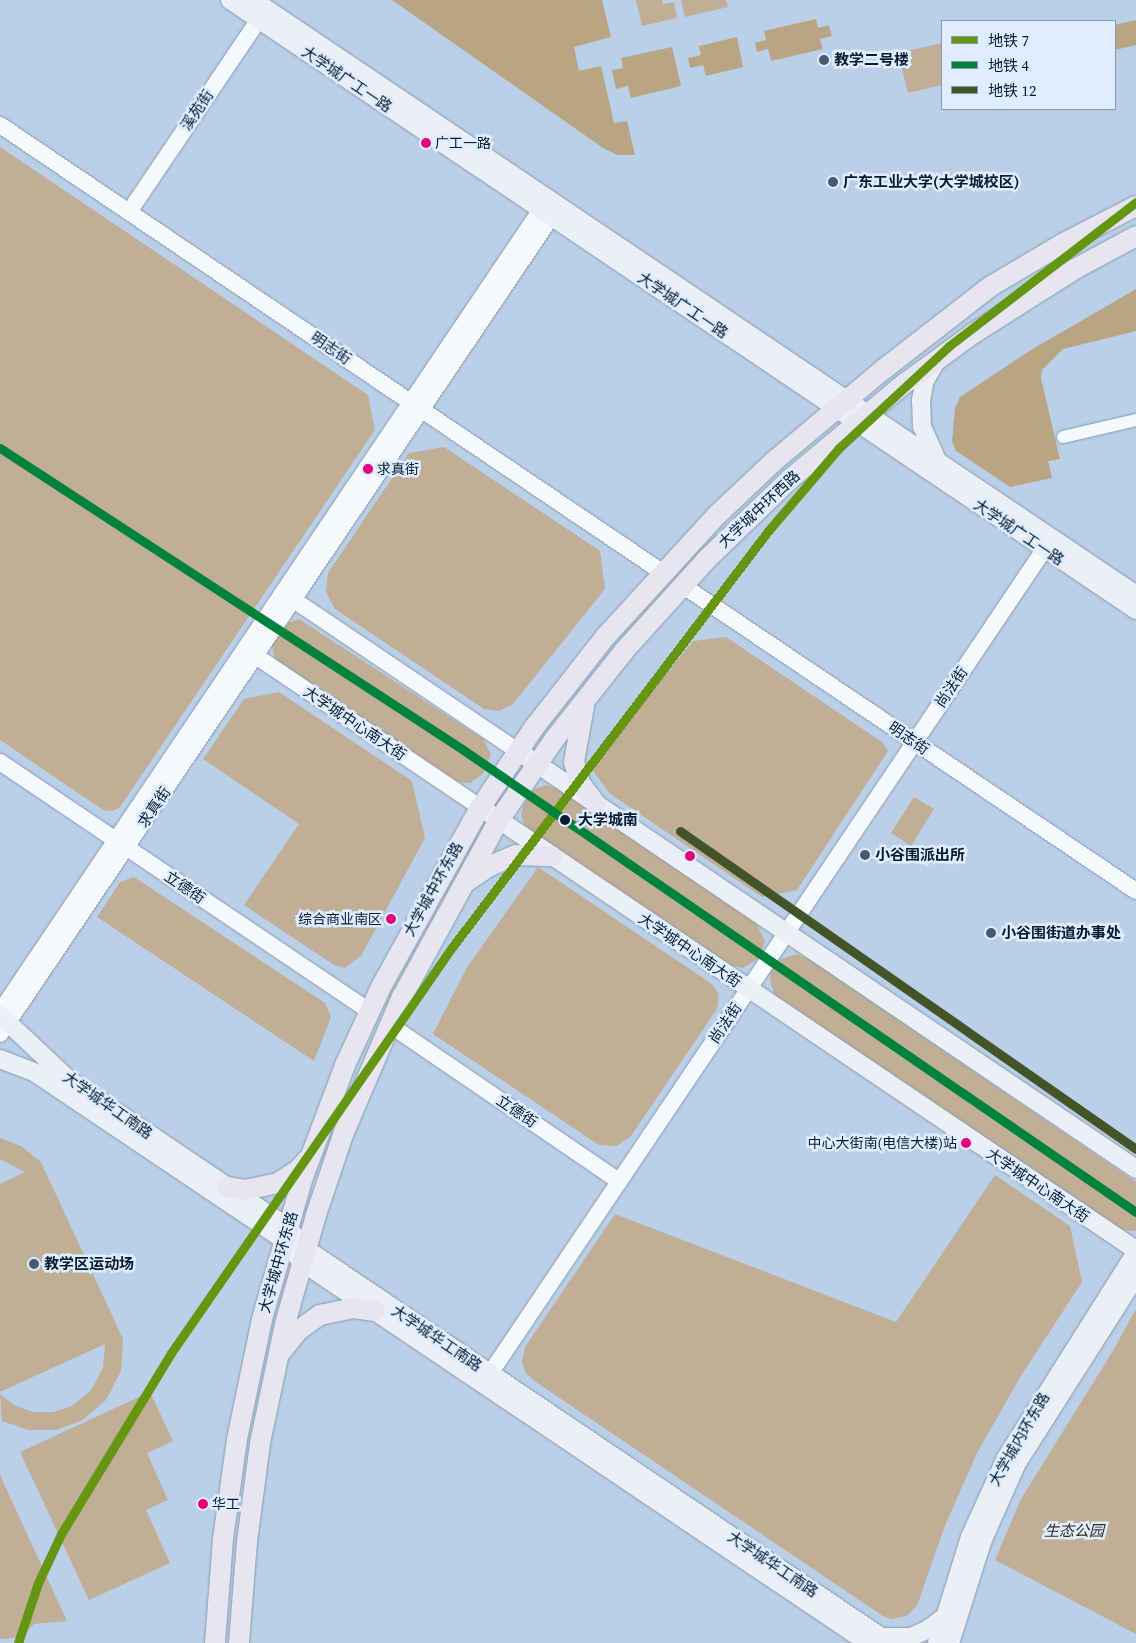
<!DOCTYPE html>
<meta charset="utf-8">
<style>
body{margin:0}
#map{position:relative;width:1136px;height:1643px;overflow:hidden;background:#bad0e8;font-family:"Source Serif 4","Noto Sans SC",serif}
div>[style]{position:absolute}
.green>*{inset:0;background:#c0ae96}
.forest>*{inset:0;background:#b9a484}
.roads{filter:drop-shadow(0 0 1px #879baf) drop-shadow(0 0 1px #879baf)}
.minor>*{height:12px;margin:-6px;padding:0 6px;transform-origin:6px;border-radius:6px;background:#f5f8fc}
.tertiary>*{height:16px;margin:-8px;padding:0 8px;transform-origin:8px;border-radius:8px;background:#f5f8fc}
.secondary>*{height:18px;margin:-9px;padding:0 9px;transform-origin:9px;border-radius:9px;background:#edeff6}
.primary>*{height:20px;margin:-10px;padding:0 10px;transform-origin:10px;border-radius:10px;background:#e6e5f0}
.metro-1>*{height:9px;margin:-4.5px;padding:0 4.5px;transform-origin:4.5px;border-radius:4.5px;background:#659611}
.metro-2>*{height:9px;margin:-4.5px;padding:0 4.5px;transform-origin:4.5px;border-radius:4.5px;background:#00843d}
.metro-3>*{height:9px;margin:-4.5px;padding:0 4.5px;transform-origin:4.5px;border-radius:4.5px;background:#435428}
.dots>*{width:14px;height:14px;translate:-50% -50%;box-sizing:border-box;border:2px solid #deedff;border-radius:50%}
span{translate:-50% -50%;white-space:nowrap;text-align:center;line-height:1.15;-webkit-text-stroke:5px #deedff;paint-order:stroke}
.bus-label{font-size:14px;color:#081c31}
.left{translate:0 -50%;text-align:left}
.right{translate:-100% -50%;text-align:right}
.poi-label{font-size:15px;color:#081c31;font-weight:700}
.street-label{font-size:15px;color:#081c31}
.stop-label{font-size:15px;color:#081c31;font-weight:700}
.park-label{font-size:15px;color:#362818;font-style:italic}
.legend{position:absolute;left:941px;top:20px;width:175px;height:90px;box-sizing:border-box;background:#deedff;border:1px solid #8899ad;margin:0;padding:6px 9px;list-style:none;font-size:15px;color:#081c31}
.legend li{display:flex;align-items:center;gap:10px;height:25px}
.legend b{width:25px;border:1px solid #8899ad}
</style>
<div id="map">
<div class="green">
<i style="clip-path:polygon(636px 0,662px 0,663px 4px,674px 2px,677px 18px,642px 26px)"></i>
<i style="clip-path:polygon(681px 0,726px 0,728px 7px,685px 17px)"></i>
<i style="clip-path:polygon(942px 43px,942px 85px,908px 93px,898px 53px)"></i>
<i style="clip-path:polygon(0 147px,368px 395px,375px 430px,120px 807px,113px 811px,103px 810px,0 740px)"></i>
<i style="clip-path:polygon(444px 447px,600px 551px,605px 589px,513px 704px,499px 711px,484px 709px,335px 609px,326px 592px,328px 573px,409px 453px)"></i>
<i style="clip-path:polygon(299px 619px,483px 739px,491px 754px,483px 774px,470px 783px,458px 782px,275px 660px,272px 645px,284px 624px)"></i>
<i style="clip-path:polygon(726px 637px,882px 742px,888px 751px,797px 890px,762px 897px,609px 793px,592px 769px,591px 765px,693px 641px)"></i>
<i style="clip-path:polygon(279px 692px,412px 781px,425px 838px,361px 956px,345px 968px,334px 965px,244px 905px,299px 824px,203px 759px,244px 699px)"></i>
<i style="clip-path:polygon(546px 785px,559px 789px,756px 923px,765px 941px,759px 958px,743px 968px,725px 964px,525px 827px,521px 815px,524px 804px,534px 789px)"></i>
<i style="clip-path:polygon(914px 797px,934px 809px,911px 846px,891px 833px)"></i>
<i style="clip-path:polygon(538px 867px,712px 984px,719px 994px,717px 1009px,631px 1136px,617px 1146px,599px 1145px,433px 1034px,466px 969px)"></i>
<i style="clip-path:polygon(134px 877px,325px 1003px,331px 1017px,314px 1061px,97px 917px,120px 882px)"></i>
<i style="clip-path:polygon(797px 954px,812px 961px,1136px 1182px,1136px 1231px,1119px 1230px,775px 996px,770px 981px,771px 971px,781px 959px)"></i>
<i style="clip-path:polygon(0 1138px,21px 1146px,41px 1162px,123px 1339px,121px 1371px,106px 1400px,81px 1421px,56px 1430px,28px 1430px,2px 1421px,0 1394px,14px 1405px,33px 1412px,53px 1412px,72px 1406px,91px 1390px,103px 1368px,105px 1344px,0 1392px,0 1184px,25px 1172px,0 1159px)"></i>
<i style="clip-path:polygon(995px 1175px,1070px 1226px,1082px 1282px,1019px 1379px,977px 1453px,944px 1528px,917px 1606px,906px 1616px,892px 1619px,883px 1616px,533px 1380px,525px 1372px,522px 1361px,525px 1347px,615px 1214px,896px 1322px)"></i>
<i style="clip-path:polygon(1136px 1309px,1136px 1634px,995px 1560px,1021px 1499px,1111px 1354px)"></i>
<i style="clip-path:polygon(150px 1392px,173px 1441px,147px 1453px,168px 1500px,146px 1510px,170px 1563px,89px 1600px,20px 1452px)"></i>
<i style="clip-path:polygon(0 1475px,67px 1621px,34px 1624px,21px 1637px,0 1639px)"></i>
</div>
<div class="forest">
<i style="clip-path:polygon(392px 0,602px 0,611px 37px,574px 47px,579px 71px,601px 66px,614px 123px,627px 121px,635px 155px,617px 155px,603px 148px)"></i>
<i style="clip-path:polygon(816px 19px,818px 28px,829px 25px,832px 36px,820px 39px,823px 49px,771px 61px,768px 49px,757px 52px,755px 43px,766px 40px,764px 31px)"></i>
<i style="clip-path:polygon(1136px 20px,1136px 45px,1115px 50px,1115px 25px)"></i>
<i style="clip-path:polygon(737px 37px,743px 67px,706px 76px,703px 65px,690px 68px,688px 58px,701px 55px,699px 46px)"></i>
<i style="clip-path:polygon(672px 47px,681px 86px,631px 98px,628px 86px,616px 89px,612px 70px,623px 68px,621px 58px)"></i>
<i style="clip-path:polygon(1136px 289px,1136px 331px,1063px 349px,1042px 370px,1041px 378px,1060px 459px,1048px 461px,1052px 478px,1010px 487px,956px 451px,952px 441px,955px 408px,960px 397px,1031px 350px)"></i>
</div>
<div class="roads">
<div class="minor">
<i style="left:1063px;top:437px;width:75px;rotate:-13.1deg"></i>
</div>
<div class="tertiary">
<i style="left:0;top:125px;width:799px;rotate:34.03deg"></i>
<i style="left:129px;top:212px;width:245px;rotate:-56deg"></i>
<i style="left:682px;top:585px;width:547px;rotate:33.98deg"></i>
<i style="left:285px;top:594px;width:281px;rotate:34deg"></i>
<i style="left:247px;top:650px;width:281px;rotate:34deg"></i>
<i style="left:0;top:762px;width:447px;rotate:34deg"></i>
<i style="left:0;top:1012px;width:980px;rotate:-56.02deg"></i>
<i style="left:390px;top:1025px;width:277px;rotate:34.3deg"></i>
<i style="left:0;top:1034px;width:998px;rotate:-55.99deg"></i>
<i style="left:483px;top:1384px;width:1020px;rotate:-56.08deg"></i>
</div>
<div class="secondary">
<i style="left:230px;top:0;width:1092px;rotate:33.95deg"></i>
<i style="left:253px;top:0;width:1065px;rotate:33.97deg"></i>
<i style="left:936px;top:458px;width:34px;rotate:-114deg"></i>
<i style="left:922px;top:427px;width:27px;rotate:-92deg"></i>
<i style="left:921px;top:400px;width:20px;rotate:-79deg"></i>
<i style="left:925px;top:380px;width:21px;rotate:-59deg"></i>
<i style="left:518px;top:751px;width:746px;rotate:34.07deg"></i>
<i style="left:480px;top:807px;width:792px;rotate:34.03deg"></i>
<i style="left:0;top:1015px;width:95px;rotate:43.3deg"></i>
<i style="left:69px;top:1080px;width:263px;rotate:34deg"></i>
<i style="left:287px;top:1227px;width:29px;rotate:49deg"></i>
<i style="left:306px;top:1249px;width:704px;rotate:34.01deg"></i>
<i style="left:0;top:1059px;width:36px;rotate:21deg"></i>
<i style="left:34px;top:1072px;width:301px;rotate:33.9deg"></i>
<i style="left:284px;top:1240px;width:28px;rotate:51deg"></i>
<i style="left:302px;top:1262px;width:682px;rotate:33.95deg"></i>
<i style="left:882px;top:1637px;width:29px"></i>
<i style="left:911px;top:1637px;width:17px;rotate:-24deg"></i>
<i style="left:927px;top:1630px;width:21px;rotate:-37deg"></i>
<i style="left:937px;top:1643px;width:111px;rotate:-72.7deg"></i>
<i style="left:970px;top:1537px;width:87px;rotate:-65.5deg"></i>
<i style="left:1006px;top:1458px;width:244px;rotate:-57.7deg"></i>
<i style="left:950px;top:1643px;width:106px;rotate:-72.4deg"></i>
<i style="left:982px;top:1542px;width:86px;rotate:-66.1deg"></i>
<i style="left:1017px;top:1463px;width:222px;rotate:-57.5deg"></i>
</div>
<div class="primary">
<i style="left:584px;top:706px;width:57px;rotate:100.1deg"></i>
<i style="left:574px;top:762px;width:22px;rotate:74deg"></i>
<i style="left:580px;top:783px;width:26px;rotate:53deg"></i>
<i style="left:466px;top:882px;width:29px;rotate:-34deg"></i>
<i style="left:490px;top:866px;width:28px;rotate:-23deg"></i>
<i style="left:516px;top:855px;width:36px;rotate:2deg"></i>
<i style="left:227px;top:1187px;width:18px;rotate:9deg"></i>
<i style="left:245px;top:1190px;width:34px;rotate:-12deg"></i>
<i style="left:278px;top:1183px;width:24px;rotate:-33deg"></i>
<i style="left:298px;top:1170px;width:15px;rotate:-48deg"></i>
<i style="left:281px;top:1352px;width:28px;rotate:-51deg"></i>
<i style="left:299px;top:1330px;width:26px;rotate:-36deg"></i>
<i style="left:320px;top:1315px;width:34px;rotate:-12deg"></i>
<i style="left:353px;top:1308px;width:22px;rotate:8deg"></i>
<i style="left:215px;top:1643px;width:104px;rotate:-85.6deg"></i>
<i style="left:223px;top:1539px;width:101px;rotate:-82deg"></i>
<i style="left:237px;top:1439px;width:123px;rotate:-78.2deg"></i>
<i style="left:262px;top:1319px;width:148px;rotate:-73.9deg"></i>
<i style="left:303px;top:1177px;width:120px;rotate:-69.4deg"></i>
<i style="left:345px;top:1065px;width:86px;rotate:-65.2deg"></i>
<i style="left:381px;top:987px;width:201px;rotate:-61.1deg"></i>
<i style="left:478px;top:811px;width:99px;rotate:-56.1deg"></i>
<i style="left:533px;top:729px;width:118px;rotate:-51.9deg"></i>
<i style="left:606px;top:636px;width:164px;rotate:-47.5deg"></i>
<i style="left:717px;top:515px;width:77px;rotate:-43.4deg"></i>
<i style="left:773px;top:462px;width:145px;rotate:-40deg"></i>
<i style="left:884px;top:369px;width:135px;rotate:-37.8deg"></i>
<i style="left:991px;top:286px;width:82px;rotate:-30.6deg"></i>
<i style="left:1062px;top:244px;width:83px;rotate:-27.2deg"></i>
<i style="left:239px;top:1643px;width:101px;rotate:-85.5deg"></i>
<i style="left:247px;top:1542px;width:100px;rotate:-82.5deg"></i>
<i style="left:260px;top:1443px;width:122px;rotate:-78.1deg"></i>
<i style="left:285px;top:1324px;width:113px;rotate:-74.1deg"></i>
<i style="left:316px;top:1215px;width:88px;rotate:-71.4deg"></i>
<i style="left:344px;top:1132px;width:147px;rotate:-66.8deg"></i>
<i style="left:402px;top:997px;width:202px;rotate:-61.3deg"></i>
<i style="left:499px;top:820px;width:96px;rotate:-55.6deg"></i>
<i style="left:553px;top:741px;width:115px;rotate:-51.7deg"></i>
<i style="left:624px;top:651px;width:124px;rotate:-47.9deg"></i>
<i style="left:707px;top:559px;width:114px;rotate:-43.9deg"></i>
<i style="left:789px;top:480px;width:150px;rotate:-39.9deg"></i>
<i style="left:904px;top:384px;width:87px;rotate:-36.1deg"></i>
<i style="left:974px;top:333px;width:120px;rotate:-32.4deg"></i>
<i style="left:1075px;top:269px;width:69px;rotate:-28.4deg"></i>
</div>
</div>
<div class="metro-1">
<i style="left:18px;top:1643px;width:63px;rotate:-71.6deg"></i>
<i style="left:38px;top:1583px;width:54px;rotate:-64.9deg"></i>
<i style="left:61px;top:1534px;width:212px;rotate:-58.7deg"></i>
<i style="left:171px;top:1353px;width:495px;rotate:-55.3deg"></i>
<i style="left:453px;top:946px;width:521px;rotate:-52.8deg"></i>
<i style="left:768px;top:531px;width:109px;rotate:-49.5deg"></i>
<i style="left:839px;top:448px;width:150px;rotate:-42.8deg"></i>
<i style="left:949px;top:346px;width:236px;rotate:-37.6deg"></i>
</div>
<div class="metro-2">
<i style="left:0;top:448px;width:551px;rotate:33.08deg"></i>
<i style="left:462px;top:749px;width:818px;rotate:34.49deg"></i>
</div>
<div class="metro-3">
<i style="left:680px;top:831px;width:556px;rotate:34.89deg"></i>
</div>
<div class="dots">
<i style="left:824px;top:60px;background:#465b71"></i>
<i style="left:426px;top:143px;background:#e5007d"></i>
<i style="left:833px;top:182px;background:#465b71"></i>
<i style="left:368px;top:469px;background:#e5007d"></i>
<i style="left:565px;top:820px;background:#081c31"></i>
<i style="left:865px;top:855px;background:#465b71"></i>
<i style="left:690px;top:856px;background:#e5007d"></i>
<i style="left:391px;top:919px;background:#e5007d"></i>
<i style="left:991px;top:933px;background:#465b71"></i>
<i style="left:966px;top:1143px;background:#e5007d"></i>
<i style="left:34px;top:1264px;background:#465b71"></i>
<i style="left:203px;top:1504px;background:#e5007d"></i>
</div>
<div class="bus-label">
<span class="left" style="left:435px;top:143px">广工一路</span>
<span class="left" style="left:377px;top:469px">求真街</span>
<span class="right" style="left:382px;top:919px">综合商业南区</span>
<span class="right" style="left:957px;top:1143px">中心大街南(电信大楼)站</span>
<span class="left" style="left:212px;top:1504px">华工</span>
</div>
<div class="poi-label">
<span class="left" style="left:834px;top:60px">教学二号楼</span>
<span class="left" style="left:843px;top:182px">广东工业大学(大学城校区)</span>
<span class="left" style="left:875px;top:855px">小谷围派出所</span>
<span class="left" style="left:1001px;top:933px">小谷围街道办事处</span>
<span class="left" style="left:44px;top:1264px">教学区运动场</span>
</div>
<div class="street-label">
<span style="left:347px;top:79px;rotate:34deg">大学城广工一路</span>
<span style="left:197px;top:110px;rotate:-56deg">溪苑街</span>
<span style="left:683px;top:305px;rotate:34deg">大学城广工一路</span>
<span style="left:331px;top:348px;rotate:34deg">明志街</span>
<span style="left:759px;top:509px;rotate:-43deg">大学城中环西路</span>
<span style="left:1019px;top:532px;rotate:34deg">大学城广工一路</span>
<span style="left:951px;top:687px;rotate:-56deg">尚法街</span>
<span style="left:355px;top:723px;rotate:34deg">大学城中心南大街</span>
<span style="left:909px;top:738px;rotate:34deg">明志街</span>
<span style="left:154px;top:807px;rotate:-56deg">求真街</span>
<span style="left:185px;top:887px;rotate:34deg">立德街</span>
<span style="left:433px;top:889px;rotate:-61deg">大学城中环东路</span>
<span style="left:690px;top:950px;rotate:34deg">大学城中心南大街</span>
<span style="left:725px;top:1023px;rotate:-56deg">尚法街</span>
<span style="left:108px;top:1105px;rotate:35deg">大学城华工南路</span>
<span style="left:517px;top:1111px;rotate:34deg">立德街</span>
<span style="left:1038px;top:1185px;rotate:34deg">大学城中心南大街</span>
<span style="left:278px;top:1262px;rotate:-74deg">大学城中环东路</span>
<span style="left:437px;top:1338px;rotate:34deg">大学城华工南路</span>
<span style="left:1019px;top:1439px;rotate:-60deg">大学城内环东路</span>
<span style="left:773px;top:1564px;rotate:34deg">大学城华工南路</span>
</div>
<div class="stop-label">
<span class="left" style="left:578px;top:820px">大学城南</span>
</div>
<div class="park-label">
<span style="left:1074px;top:1531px">生态公园</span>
</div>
<ul class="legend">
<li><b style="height:6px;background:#659611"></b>地铁 7</li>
<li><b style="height:6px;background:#00843d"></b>地铁 4</li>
<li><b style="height:6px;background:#435428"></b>地铁 12</li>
</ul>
</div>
